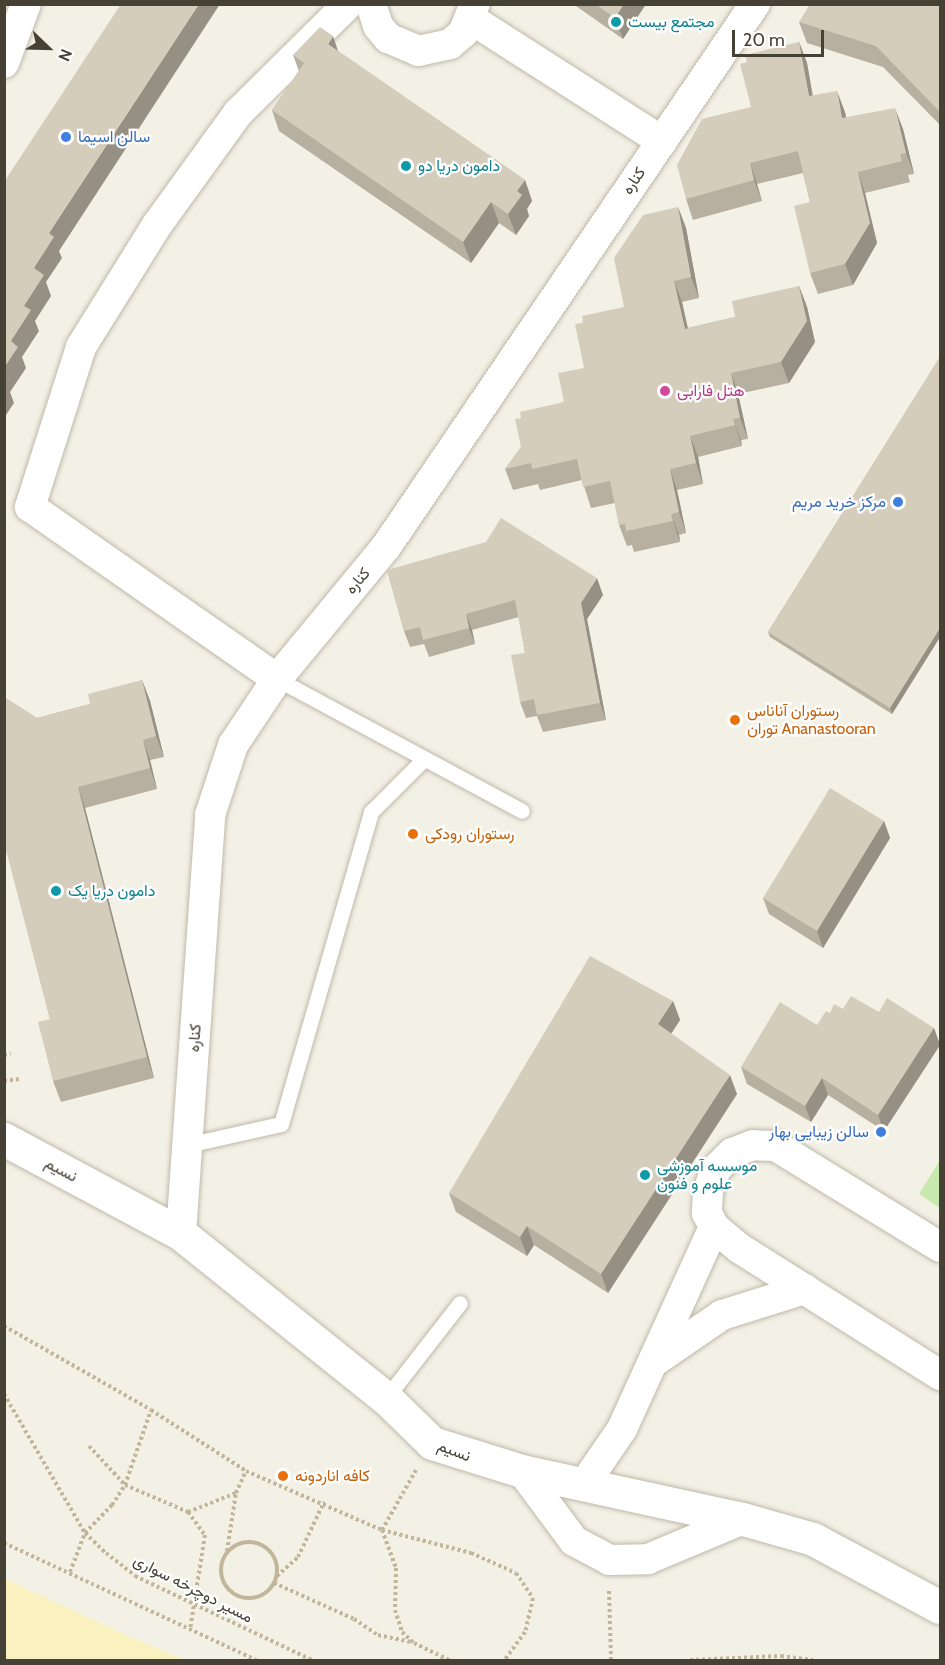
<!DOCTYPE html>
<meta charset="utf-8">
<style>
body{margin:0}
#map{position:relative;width:945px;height:1665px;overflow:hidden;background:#f3f0e6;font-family:Cabin,Vazirmatn,sans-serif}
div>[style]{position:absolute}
.green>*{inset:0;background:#c8e9ad}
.sand>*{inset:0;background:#f9f2c0}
.path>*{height:4px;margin-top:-2px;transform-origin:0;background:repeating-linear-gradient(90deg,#c1b699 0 3px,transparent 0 6px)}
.path>.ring{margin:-2px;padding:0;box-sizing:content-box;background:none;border:4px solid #c1b699;border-radius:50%}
.roads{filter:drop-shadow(0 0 2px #bfb9a8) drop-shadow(0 0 2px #bfb9a8)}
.service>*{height:15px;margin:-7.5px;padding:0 7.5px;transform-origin:7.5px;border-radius:7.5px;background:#fff}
.minor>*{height:30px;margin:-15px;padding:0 15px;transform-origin:15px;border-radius:15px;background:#fff}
.tertiary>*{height:33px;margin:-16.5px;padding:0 16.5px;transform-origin:16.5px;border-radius:16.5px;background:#fff}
.wall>*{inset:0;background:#b7b0a1}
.shaded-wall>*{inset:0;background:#959083}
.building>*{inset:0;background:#d5cdbb}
.dots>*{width:16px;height:16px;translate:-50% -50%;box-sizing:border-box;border:3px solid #fff;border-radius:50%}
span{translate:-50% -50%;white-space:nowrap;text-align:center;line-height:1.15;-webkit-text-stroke:4.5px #fff;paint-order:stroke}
.culture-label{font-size:16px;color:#0d838f}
.left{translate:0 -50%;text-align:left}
.shop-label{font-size:16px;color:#366cbe}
.right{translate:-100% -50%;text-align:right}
.street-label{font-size:16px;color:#464135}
.hotel-label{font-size:16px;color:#b23c85}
.food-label{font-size:16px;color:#c56008}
.frame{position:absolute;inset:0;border:6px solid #464135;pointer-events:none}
.north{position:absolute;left:18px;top:18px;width:60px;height:60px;-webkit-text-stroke:4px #fff;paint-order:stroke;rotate:113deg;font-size:16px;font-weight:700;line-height:24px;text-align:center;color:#464135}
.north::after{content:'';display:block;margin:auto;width:21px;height:27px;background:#464135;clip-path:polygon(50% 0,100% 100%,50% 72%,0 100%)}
.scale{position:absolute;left:732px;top:30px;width:92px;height:27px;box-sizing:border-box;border:3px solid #464135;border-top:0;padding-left:8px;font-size:18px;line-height:21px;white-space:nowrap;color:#464135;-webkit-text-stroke:4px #fff;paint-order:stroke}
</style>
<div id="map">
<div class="green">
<i style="clip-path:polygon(940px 1160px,940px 1208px,919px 1194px)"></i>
</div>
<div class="sand">
<i style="clip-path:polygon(5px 1579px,124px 1634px,185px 1660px,5px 1660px)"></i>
</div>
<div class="path">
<i style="left:4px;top:1055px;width:7px;rotate:-16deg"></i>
<i style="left:4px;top:1081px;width:15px;rotate:-8deg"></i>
<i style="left:4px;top:1326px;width:169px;rotate:29.7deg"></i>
<i style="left:151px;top:1410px;width:113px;rotate:32.7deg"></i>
<i style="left:246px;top:1471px;width:148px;rotate:23.5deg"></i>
<i style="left:382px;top:1530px;width:92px;rotate:14.5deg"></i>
<i style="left:471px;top:1553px;width:49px;rotate:24deg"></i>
<i style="left:516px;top:1573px;width:30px;rotate:56deg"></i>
<i style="left:533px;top:1598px;width:35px;rotate:103deg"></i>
<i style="left:525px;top:1632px;width:34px;rotate:126deg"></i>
<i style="left:4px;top:1394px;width:161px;rotate:59.8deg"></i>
<i style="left:85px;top:1533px;width:29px;rotate:44deg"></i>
<i style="left:106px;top:1553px;width:37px;rotate:38deg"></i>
<i style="left:135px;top:1576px;width:196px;rotate:25.4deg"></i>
<i style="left:89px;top:1446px;width:53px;rotate:47.3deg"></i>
<i style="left:125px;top:1485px;width:69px;rotate:23.2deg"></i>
<i style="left:188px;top:1512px;width:52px;rotate:-21.6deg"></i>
<i style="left:416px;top:1470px;width:69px;rotate:119.5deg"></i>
<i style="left:382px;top:1530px;width:40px;rotate:69.8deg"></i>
<i style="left:396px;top:1568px;width:42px;rotate:91.4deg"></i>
<i style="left:395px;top:1610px;width:23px;rotate:72deg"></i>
<i style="left:402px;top:1632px;width:16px;rotate:43deg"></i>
<i style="left:414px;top:1643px;width:39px;rotate:26deg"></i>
<i style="left:188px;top:1512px;width:29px;rotate:54deg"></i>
<i style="left:205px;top:1535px;width:96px;rotate:99deg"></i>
<i class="ring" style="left:221px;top:1542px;width:52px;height:52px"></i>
<i style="left:4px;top:1543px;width:278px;rotate:24.9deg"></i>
<i style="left:227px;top:1551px;width:59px;rotate:-81.2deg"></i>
<i style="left:236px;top:1493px;width:24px;rotate:-66deg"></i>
<i style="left:70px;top:1572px;width:42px;rotate:-69deg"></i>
<i style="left:85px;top:1533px;width:39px;rotate:-46deg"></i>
<i style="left:112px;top:1505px;width:24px;rotate:-57deg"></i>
<i style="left:125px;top:1485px;width:79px;rotate:-70.9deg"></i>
<i style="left:277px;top:1576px;width:28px;rotate:-42deg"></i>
<i style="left:298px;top:1557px;width:61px;rotate:-64.7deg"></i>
<i style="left:274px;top:1583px;width:88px;rotate:24.2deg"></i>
<i style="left:354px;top:1619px;width:29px;rotate:34deg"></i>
<i style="left:378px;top:1635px;width:35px;rotate:12deg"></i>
<i style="left:609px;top:1591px;width:69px;rotate:88.3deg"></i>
<i style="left:690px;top:1660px;width:91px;rotate:-2.5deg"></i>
<i style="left:781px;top:1656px;width:32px;rotate:7deg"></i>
</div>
<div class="roads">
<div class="service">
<i style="left:277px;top:679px;width:278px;rotate:28.3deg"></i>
<i style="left:187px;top:1145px;width:96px;rotate:-12.6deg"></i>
<i style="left:281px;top:1124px;width:325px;rotate:-73.9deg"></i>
<i style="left:371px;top:812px;width:75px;rotate:-45deg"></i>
<i style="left:386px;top:1398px;width:120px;rotate:-52.1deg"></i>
</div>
<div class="minor">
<i style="left:371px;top:4px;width:23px;rotate:72deg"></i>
<i style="left:378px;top:26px;width:16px;rotate:50deg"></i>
<i style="left:388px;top:38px;width:33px;rotate:23deg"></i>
<i style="left:418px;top:51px;width:33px;rotate:-12deg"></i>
<i style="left:450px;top:44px;width:17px;rotate:-40deg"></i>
<i style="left:463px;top:33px;width:31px;rotate:-68deg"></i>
<i style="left:471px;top:19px;width:227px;rotate:32.6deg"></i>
<i style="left:4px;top:63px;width:63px;rotate:-69.6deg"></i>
<i style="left:277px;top:679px;width:301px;rotate:-145.1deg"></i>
<i style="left:30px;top:507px;width:168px;rotate:-72.3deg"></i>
<i style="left:81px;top:347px;width:144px;rotate:-58.1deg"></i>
<i style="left:157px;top:225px;width:138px;rotate:-54.1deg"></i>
<i style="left:238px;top:113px;width:155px;rotate:-44.7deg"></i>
<i style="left:181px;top:1234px;width:420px;rotate:-86deg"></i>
<i style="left:210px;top:815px;width:74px;rotate:-71.8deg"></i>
<i style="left:233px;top:745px;width:79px;rotate:-56.3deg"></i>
<i style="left:277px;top:679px;width:171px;rotate:-50.5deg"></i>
<i style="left:386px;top:547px;width:657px;rotate:-55.8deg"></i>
<i style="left:940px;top:1247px;width:193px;rotate:-148.4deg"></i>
<i style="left:776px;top:1146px;width:23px;rotate:-178deg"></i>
<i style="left:753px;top:1145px;width:22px;rotate:159deg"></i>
<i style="left:732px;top:1153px;width:23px;rotate:135deg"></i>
<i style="left:716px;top:1169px;width:23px;rotate:110deg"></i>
<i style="left:708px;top:1191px;width:22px;rotate:93deg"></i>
<i style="left:707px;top:1213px;width:16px;rotate:63deg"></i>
<i style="left:714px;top:1227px;width:33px;rotate:40deg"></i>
<i style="left:739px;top:1248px;width:238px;rotate:32.3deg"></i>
<i style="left:655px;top:1361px;width:81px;rotate:-34.5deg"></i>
<i style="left:722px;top:1315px;width:87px;rotate:-17.4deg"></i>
<i style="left:522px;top:1471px;width:87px;rotate:53.4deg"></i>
<i style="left:574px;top:1541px;width:40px;rotate:28deg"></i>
<i style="left:609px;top:1560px;width:39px;rotate:-1deg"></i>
<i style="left:648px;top:1559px;width:103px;rotate:-22.8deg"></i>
<i style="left:585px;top:1483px;width:65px;rotate:-55.6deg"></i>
<i style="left:622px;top:1429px;width:222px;rotate:-65.5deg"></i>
</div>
<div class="tertiary">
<i style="left:4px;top:1139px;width:201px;rotate:28.2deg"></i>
<i style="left:181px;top:1234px;width:263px;rotate:38.7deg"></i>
<i style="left:386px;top:1398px;width:64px;rotate:44.4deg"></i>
<i style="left:432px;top:1443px;width:94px;rotate:17.3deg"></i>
<i style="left:522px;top:1471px;width:226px;rotate:12.3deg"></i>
<i style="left:743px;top:1519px;width:73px;rotate:15.9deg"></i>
<i style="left:813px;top:1539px;width:144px;rotate:28.2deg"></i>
</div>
</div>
<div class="wall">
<i style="clip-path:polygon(573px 4px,646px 4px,623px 39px)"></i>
<i style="clip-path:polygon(940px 4px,940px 125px,883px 67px,807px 43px,799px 22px)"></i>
<i style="clip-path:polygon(799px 42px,807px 63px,813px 96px,845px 112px,846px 117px,903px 129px,914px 174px,908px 175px,910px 182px,865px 193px,877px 243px,853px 285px,818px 294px,810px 273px,810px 202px,803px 173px,757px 184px,762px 201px,693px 220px,686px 199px,751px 107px,747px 62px)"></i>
<i style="clip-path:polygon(338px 51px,525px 180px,532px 201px,527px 209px,529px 216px,516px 235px,499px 223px,471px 263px,279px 131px,272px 110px,299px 71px,293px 55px)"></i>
<i style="clip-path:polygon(678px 207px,686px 228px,699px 298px,682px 302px,688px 328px,735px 317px,799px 286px,807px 307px,815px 342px,789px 383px,738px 394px,748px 439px,741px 440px,742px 446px,698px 457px,703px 484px,677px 490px,686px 533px,679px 535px,680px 542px,634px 552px,632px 545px,627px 546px,619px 525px,615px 503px,591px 508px,582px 480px,540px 490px,538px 484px,513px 490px,505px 469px,521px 447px,521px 418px,564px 402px,584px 368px,583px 323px,624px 307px)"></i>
<i style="clip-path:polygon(940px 357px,940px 637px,892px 714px,770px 637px,768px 632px)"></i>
<i style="clip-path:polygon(387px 570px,603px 595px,587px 619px,606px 720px,543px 732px,537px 716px,526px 718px,520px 702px,525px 653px,519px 617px,472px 630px,475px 644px,429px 657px,424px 644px,410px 647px,404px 631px)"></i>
<i style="clip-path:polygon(142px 680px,150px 701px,164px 757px,150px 760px,157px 789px,85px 808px,154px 1078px,61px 1102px,53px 1081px,50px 1019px,7px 852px,4px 852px,4px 697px,37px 718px,90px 704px)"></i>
<i style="clip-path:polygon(884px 821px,890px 838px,823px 948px,769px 914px,763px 898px)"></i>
<i style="clip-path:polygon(673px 1001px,680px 1020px,671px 1034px,737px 1094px,608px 1293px,534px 1245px,527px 1256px,456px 1212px,449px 1193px)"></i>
<i style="clip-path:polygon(843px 1009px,879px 1012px,934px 1028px,940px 1045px,884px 1131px,828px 1095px,811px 1122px,747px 1084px,741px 1067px,817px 1025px,830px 1013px)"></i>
</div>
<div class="shaded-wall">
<i style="clip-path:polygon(199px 4px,220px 4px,59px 251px,62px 258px,46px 282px,51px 296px,35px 321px,39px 331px,22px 357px,26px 368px,10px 392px,14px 403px,4px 418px,4px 368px,11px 341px,34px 268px,49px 233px)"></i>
<i style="clip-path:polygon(624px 4px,646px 4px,623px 39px,615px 18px)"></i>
<i style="clip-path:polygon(333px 36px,340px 57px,328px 44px)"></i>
<i style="clip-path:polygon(799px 42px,807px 63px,816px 117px,809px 96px)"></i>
<i style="clip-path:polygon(837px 91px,845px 112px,850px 139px,842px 118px)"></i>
<i style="clip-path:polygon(895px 108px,903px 129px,914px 174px,906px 153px)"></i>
<i style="clip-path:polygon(750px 163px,757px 184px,762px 201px,754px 180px)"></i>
<i style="clip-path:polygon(858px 172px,865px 193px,877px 243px,853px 285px,845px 264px)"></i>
<i style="clip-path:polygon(525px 180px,532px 201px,527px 209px,529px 216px,516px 235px,508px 214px,517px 191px)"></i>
<i style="clip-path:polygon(491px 202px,499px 223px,471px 263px,463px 242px)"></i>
<i style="clip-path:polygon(678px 207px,686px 228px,699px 298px,691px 277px)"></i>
<i style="clip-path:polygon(674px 281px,682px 302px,692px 349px,685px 329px)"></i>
<i style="clip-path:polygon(799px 286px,807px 307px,815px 342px,789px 383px,781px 362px)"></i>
<i style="clip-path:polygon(731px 373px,738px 394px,748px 439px,740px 418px)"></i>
<i style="clip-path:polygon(733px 419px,741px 440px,742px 446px)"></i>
<i style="clip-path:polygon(690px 436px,698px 457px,703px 484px,696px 463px)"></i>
<i style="clip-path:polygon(670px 469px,677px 490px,686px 533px,679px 512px)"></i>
<i style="clip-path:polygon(671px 514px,679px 535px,680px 542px,673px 521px)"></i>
<i style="clip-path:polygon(597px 578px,603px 595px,587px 619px,606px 720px,600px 703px,581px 603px)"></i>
<i style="clip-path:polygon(466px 614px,472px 630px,475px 644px,469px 628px)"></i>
<i style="clip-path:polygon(940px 628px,940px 637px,892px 714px,890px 708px)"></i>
<i style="clip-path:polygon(142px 680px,150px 701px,164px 757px,156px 736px)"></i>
<i style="clip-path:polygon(143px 740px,150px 760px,157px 789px,150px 768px)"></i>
<i style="clip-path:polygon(78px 787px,85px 808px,154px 1078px,147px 1057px)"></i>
<i style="clip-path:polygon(884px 821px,890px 838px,823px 948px,817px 931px)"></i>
<i style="clip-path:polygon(673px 1001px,680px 1020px,665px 1043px,658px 1024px)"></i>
<i style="clip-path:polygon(934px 1028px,940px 1045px,884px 1131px,878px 1115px)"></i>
<i style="clip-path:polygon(730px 1075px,737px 1094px,608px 1293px,601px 1274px)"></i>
<i style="clip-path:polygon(822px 1078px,828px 1095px,811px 1122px,805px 1106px)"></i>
<i style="clip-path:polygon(527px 1226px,534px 1245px,527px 1256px,520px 1237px)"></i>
</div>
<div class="building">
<i style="clip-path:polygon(121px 4px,199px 4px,49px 233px,54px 237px,34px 268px,44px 275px,24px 306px,31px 310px,11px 341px,18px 347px,4px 368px,4px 182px)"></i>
<i style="clip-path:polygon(595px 4px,624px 4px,615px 18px)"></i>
<i style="clip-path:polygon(810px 4px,940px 4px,940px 112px,876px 46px,799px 22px)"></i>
<i style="clip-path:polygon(320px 27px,333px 36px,328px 44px,525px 180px,517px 191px,522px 195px,508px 214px,491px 202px,463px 242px,272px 110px,304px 63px,293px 55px)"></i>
<i style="clip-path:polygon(799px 42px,809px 96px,837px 91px,842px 118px,895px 108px,906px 153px,900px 154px,902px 161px,858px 172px,870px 223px,845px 264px,810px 273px,794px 206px,810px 202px,798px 151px,750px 163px,754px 180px,686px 199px,677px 165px,702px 119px,751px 107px,740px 64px,747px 62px,745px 55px)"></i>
<i style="clip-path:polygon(678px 207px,691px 277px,674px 281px,685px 329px,735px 317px,732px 301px,799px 286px,807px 321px,781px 362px,731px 373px,740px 418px,733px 419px,735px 425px,690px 436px,696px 463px,670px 469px,679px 512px,671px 514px,673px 521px,626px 531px,625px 524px,619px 525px,610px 481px,583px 487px,577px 459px,532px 469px,531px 463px,505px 469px,521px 447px,515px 419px,521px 418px,520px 412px,564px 402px,558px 373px,584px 368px,575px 324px,583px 323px,582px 316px,624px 307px,614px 258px,643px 215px)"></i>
<i style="clip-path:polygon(940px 357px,940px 628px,890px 708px,768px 632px)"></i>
<i style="clip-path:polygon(501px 518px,597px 578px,581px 603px,600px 703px,537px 715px,534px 699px,520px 702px,511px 655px,525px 653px,515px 600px,466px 614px,469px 628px,423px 640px,420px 627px,404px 631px,387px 570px,486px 542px)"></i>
<i style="clip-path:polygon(142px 680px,156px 736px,143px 740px,150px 768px,78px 787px,147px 1057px,53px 1081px,38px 1022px,50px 1019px,4px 842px,4px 697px,37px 718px,90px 704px,88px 694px)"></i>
<i style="clip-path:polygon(830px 788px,884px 821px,817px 931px,763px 898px)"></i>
<i style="clip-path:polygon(590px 956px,673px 1001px,658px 1024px,730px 1075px,601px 1274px,527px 1226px,520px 1237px,449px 1193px)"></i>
<i style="clip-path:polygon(851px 996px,879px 1012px,887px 998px,934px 1028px,878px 1115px,822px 1078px,805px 1106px,741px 1067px,780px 1002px,817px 1025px,826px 1011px,830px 1013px,834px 1004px,843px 1009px)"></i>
</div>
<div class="dots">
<i style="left:616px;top:22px;background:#0f9aa8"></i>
<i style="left:66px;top:137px;background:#3f7fe0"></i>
<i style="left:406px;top:166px;background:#0f9aa8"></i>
<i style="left:665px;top:391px;background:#d1479c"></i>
<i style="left:898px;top:502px;background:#3f7fe0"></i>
<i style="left:735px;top:720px;background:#e8710a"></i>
<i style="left:413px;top:834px;background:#e8710a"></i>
<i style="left:56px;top:891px;background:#0f9aa8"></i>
<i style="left:881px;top:1132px;background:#3f7fe0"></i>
<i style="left:645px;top:1175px;background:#0f9aa8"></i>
<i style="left:283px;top:1476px;background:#e8710a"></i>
</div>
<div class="culture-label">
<span class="left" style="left:628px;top:22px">مجتمع بیست</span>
<span class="left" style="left:418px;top:166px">دامون دریا دو</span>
<span class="left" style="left:68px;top:891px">دامون دریا یک</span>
<span class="left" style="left:657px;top:1175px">موسسه آموزشی<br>علوم و فنون</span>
</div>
<div class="shop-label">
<span class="left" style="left:78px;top:137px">سالن اسیما</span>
<span class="right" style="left:886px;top:502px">مرکز خرید مریم</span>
<span class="right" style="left:869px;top:1132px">سالن زیبایی بهار</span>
</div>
<div class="street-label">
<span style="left:634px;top:181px;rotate:-56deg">کناره</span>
<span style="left:358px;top:581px;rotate:-50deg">کناره</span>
<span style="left:195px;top:1038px;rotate:-86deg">کناره</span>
<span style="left:61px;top:1170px;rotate:28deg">نسیم</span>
<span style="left:454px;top:1451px;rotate:21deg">نسیم</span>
<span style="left:193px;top:1589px;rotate:27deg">مسیر دوچرخه سواری</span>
</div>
<div class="hotel-label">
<span class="left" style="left:677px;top:391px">هتل فارابی</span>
</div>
<div class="food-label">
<span class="left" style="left:747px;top:720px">رستوران آناناس<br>توران Ananastooran</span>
<span class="left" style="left:425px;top:834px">رستوران رودکی</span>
<span class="left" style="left:295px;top:1476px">کافه اناردونه</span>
</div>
<div class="frame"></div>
<div class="north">N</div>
<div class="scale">20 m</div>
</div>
